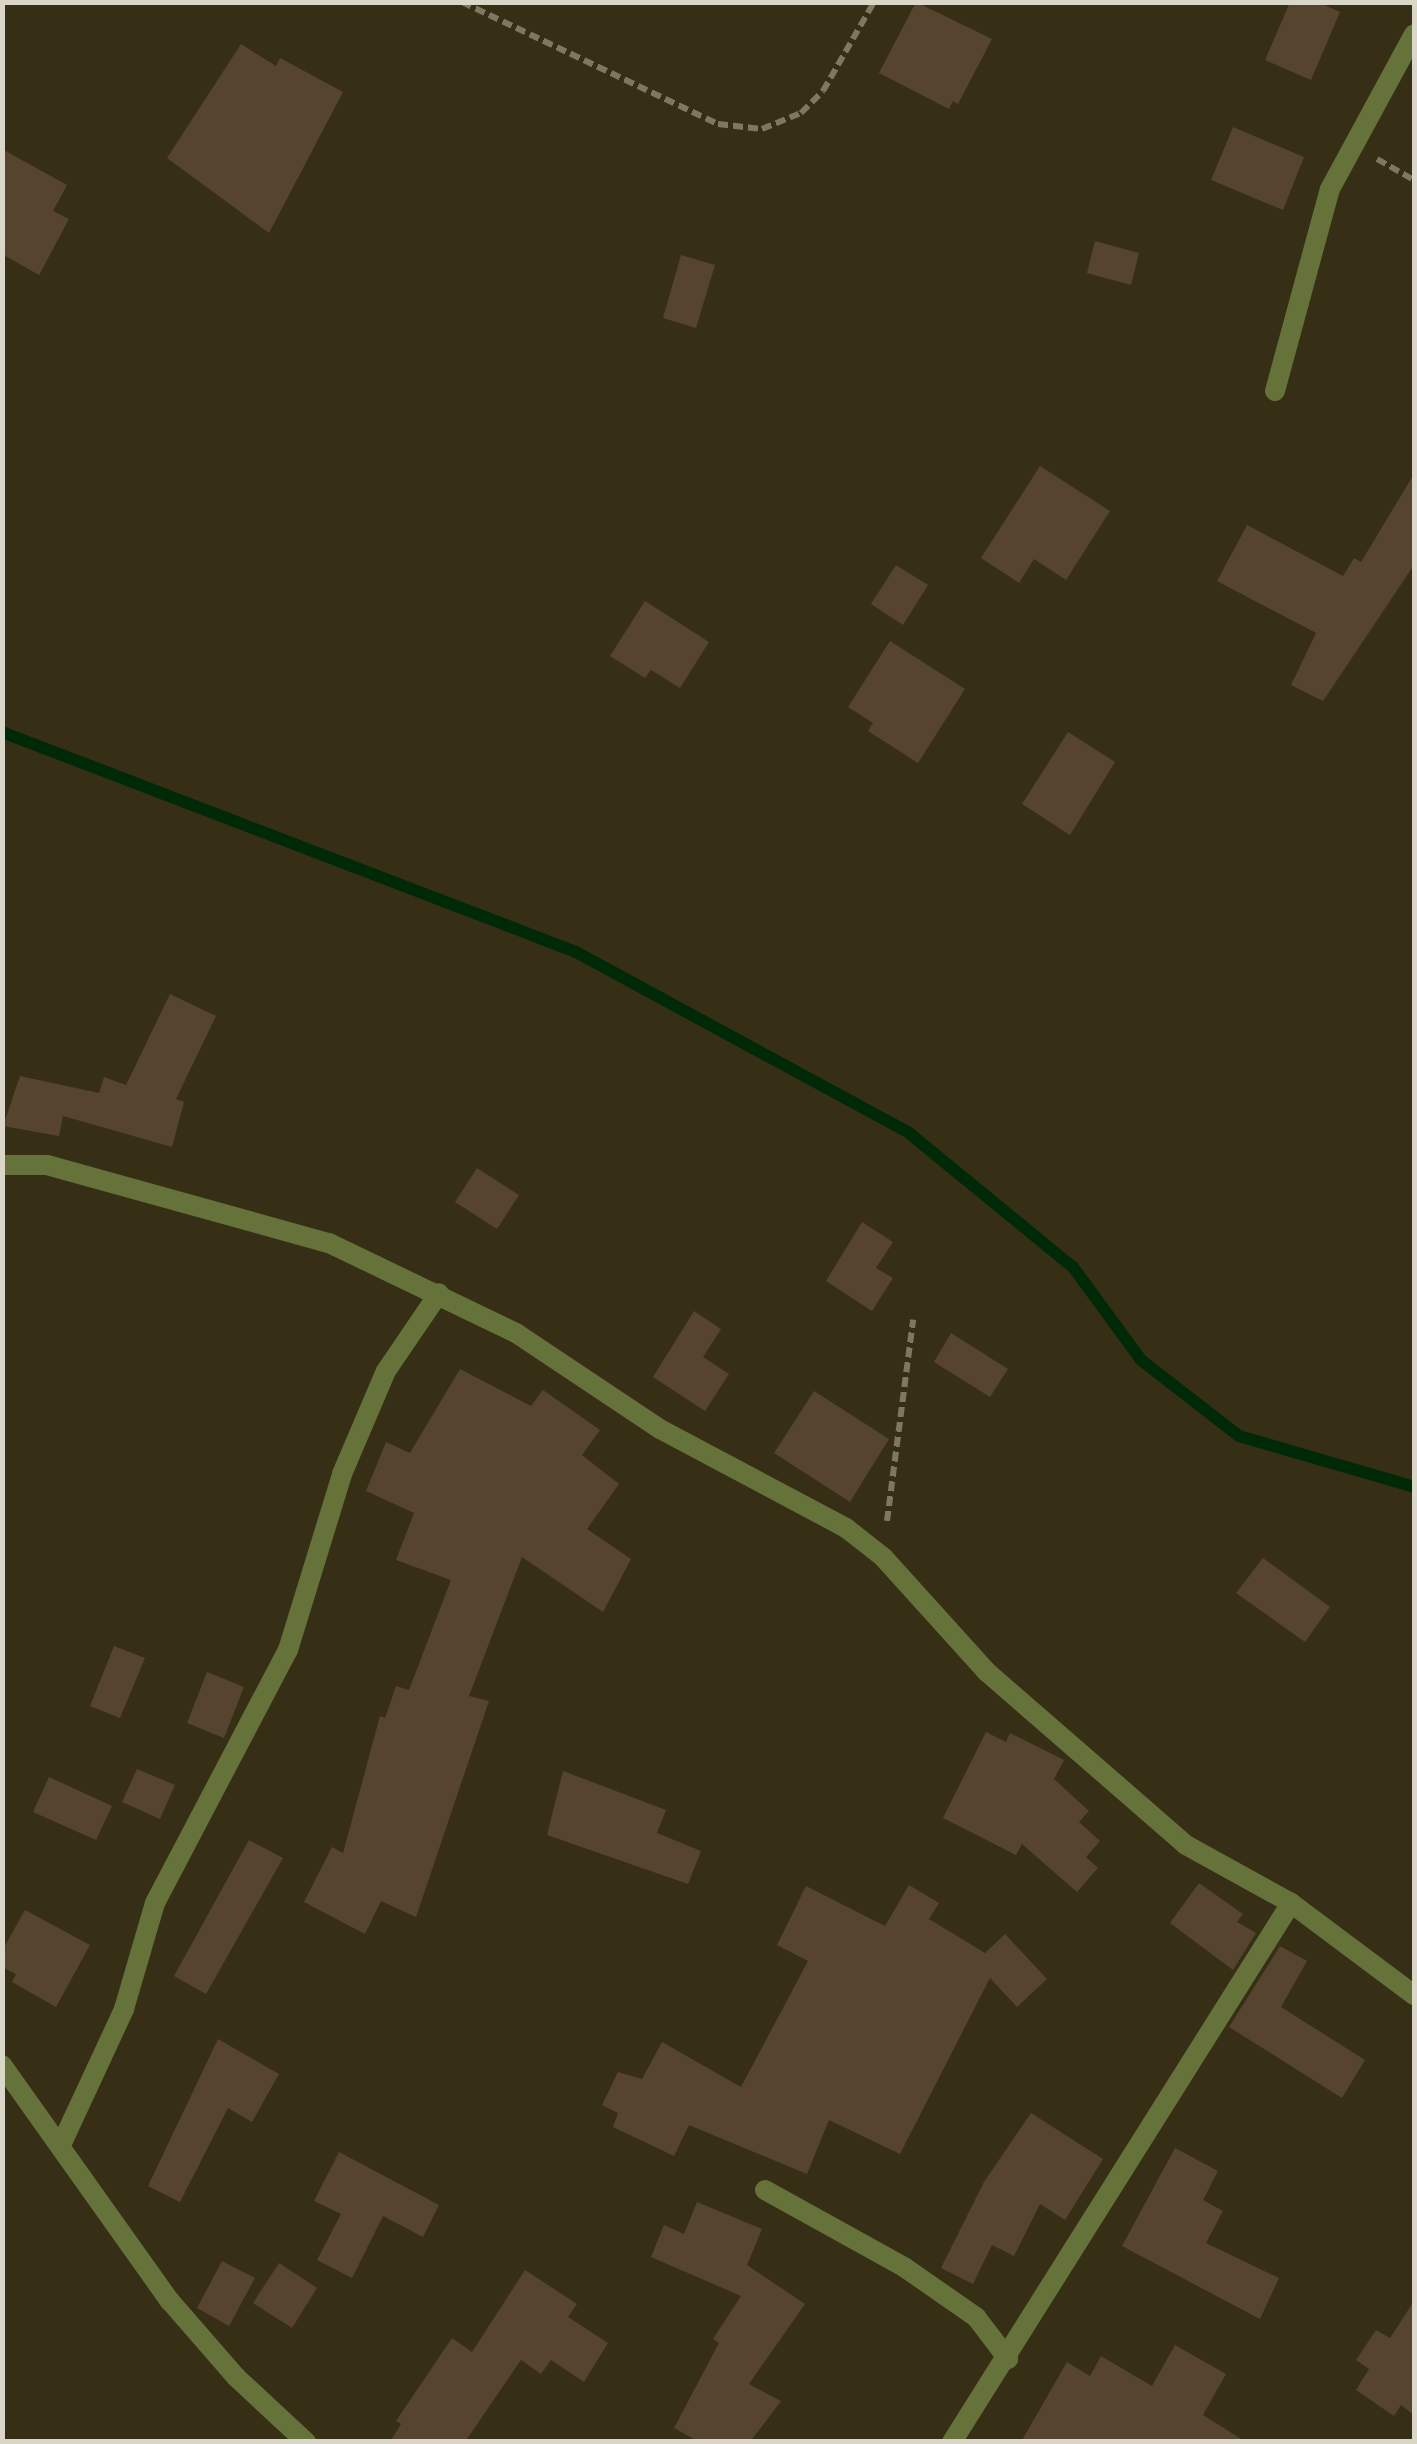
<!DOCTYPE html>
<style>
body{margin:0}
#map{position:relative;width:1417px;height:2444px;overflow:hidden;background:#362f15;font-family:"Roboto Condensed",sans-serif}
div>[style]{position:absolute}
.stream>*{height:12px;margin:-6px;padding:0 6px;transform-origin:6px;border-radius:6px;background:#002907}
.building>*{inset:0;background:#56442e}
.path>*{height:6px;margin-top:-3px;transform-origin:0;background:repeating-linear-gradient(90deg,#7e7863 0 10px,transparent 0 15px)}
.street>*{height:20px;margin:-10px;padding:0 10px;transform-origin:10px;border-radius:10px;background:#65733b}
span{translate:-50% -50%;white-space:nowrap;text-align:center;line-height:1.15;-webkit-text-stroke:8px #2c260b;paint-order:stroke}
.frame{position:absolute;inset:0;border:5px solid #dbd7c8;pointer-events:none}
</style>
<div id="map">
<div class="stream">
<i style="left:2px;top:732px;width:615px;rotate:20.97deg"></i>
<i style="left:576px;top:952px;width:379px;rotate:28.5deg"></i>
<i style="left:909px;top:1133px;width:212px;rotate:39.3deg"></i>
<i style="left:1073px;top:1267px;width:115px;rotate:53.8deg"></i>
<i style="left:1141px;top:1360px;width:124px;rotate:37.8deg"></i>
<i style="left:1239px;top:1436px;width:182px;rotate:16.2deg"></i>
</div>
<div class="building">
<i style="clip-path:polygon(916px 2px,992px 39px,958px 104px,953px 101px,949px 109px,879px 73px)"></i>
<i style="clip-path:polygon(1290px 2px,1318px 2px,1340px 12px,1311px 80px,1265px 60px)"></i>
<i style="clip-path:polygon(241px 44px,276px 66px,280px 58px,343px 92px,269px 233px,167px 158px)"></i>
<i style="clip-path:polygon(1233px 127px,1304px 157px,1283px 210px,1211px 180px)"></i>
<i style="clip-path:polygon(2px 149px,67px 185px,53px 211px,69px 219px,39px 275px,2px 254px)"></i>
<i style="clip-path:polygon(1095px 241px,1139px 253px,1131px 285px,1087px 273px)"></i>
<i style="clip-path:polygon(681px 255px,715px 265px,696px 328px,663px 318px)"></i>
<i style="clip-path:polygon(1040px 466px,1110px 511px,1066px 580px,1034px 559px,1019px 583px,981px 558px)"></i>
<i style="clip-path:polygon(1414px 474px,1414px 565px,1323px 701px,1291px 685px,1316px 633px,1217px 581px,1247px 525px,1343px 576px,1354px 558px,1361px 562px)"></i>
<i style="clip-path:polygon(896px 565px,928px 585px,903px 625px,871px 604px)"></i>
<i style="clip-path:polygon(645px 601px,709px 642px,680px 688px,651px 670px,645px 678px,610px 656px)"></i>
<i style="clip-path:polygon(890px 641px,965px 689px,918px 763px,868px 731px,873px 723px,848px 707px)"></i>
<i style="clip-path:polygon(1068px 732px,1115px 762px,1070px 835px,1022px 804px)"></i>
<i style="clip-path:polygon(170px 994px,216px 1016px,176px 1099px,184px 1102px,172px 1147px,63px 1116px,59px 1136px,3px 1126px,20px 1076px,99px 1093px,104px 1077px,126px 1085px)"></i>
<i style="clip-path:polygon(477px 1168px,519px 1195px,497px 1229px,455px 1202px)"></i>
<i style="clip-path:polygon(862px 1222px,893px 1242px,876px 1268px,893px 1278px,872px 1311px,826px 1281px)"></i>
<i style="clip-path:polygon(694px 1311px,721px 1329px,703px 1357px,729px 1374px,705px 1411px,653px 1377px)"></i>
<i style="clip-path:polygon(951px 1333px,1008px 1369px,990px 1397px,934px 1362px)"></i>
<i style="clip-path:polygon(460px 1369px,531px 1406px,543px 1390px,600px 1430px,582px 1455px,619px 1484px,587px 1529px,631px 1559px,603px 1612px,522px 1557px,469px 1696px,489px 1701px,416px 1917px,381px 1901px,365px 1934px,304px 1902px,332px 1847px,343px 1853px,380px 1716px,385px 1718px,396px 1686px,409px 1690px,451px 1580px,396px 1560px,414px 1513px,366px 1491px,386px 1442px,410px 1453px)"></i>
<i style="clip-path:polygon(814px 1391px,889px 1439px,850px 1502px,774px 1453px)"></i>
<i style="clip-path:polygon(1263px 1558px,1330px 1607px,1305px 1642px,1236px 1593px)"></i>
<i style="clip-path:polygon(114px 1646px,145px 1658px,120px 1718px,90px 1706px)"></i>
<i style="clip-path:polygon(207px 1672px,244px 1687px,224px 1738px,187px 1723px)"></i>
<i style="clip-path:polygon(986px 1732px,1006px 1742px,1010px 1733px,1064px 1760px,1054px 1779px,1089px 1811px,1079px 1822px,1100px 1841px,1086px 1857px,1098px 1868px,1077px 1892px,1022px 1844px,1016px 1855px,943px 1818px)"></i>
<i style="clip-path:polygon(137px 1769px,175px 1785px,160px 1819px,122px 1802px)"></i>
<i style="clip-path:polygon(563px 1771px,666px 1810px,657px 1833px,701px 1851px,688px 1884px,547px 1835px)"></i>
<i style="clip-path:polygon(49px 1777px,112px 1806px,96px 1840px,33px 1812px)"></i>
<i style="clip-path:polygon(249px 1840px,283px 1858px,206px 1994px,174px 1976px)"></i>
<i style="clip-path:polygon(1199px 1883px,1243px 1914px,1237px 1922px,1256px 1933px,1233px 1970px,1170px 1923px)"></i>
<i style="clip-path:polygon(909px 1885px,939px 1903px,929px 1919px,985px 1953px,1005px 1934px,1047px 1979px,1017px 2007px,990px 1978px,900px 2154px,829px 2120px,807px 2174px,689px 2125px,674px 2156px,613px 2127px,618px 2113px,602px 2105px,618px 2072px,642px 2079px,662px 2042px,741px 2087px,808px 1961px,777px 1945px,806px 1886px,885px 1926px)"></i>
<i style="clip-path:polygon(25px 1910px,90px 1945px,56px 2007px,12px 1982px,16px 1974px,2px 1967px,2px 1951px)"></i>
<i style="clip-path:polygon(1280px 1946px,1307px 1961px,1281px 2007px,1365px 2060px,1342px 2098px,1229px 2027px)"></i>
<i style="clip-path:polygon(218px 2039px,279px 2074px,252px 2122px,228px 2108px,180px 2202px,148px 2186px)"></i>
<i style="clip-path:polygon(1031px 2113px,1103px 2159px,1065px 2220px,1040px 2204px,1014px 2256px,992px 2245px,973px 2284px,941px 2268px,984px 2182px)"></i>
<i style="clip-path:polygon(1175px 2148px,1218px 2171px,1203px 2200px,1223px 2211px,1206px 2243px,1279px 2278px,1260px 2319px,1122px 2246px)"></i>
<i style="clip-path:polygon(339px 2152px,439px 2205px,423px 2237px,383px 2216px,352px 2278px,317px 2260px,341px 2214px,314px 2201px)"></i>
<i style="clip-path:polygon(697px 2202px,762px 2229px,747px 2265px,805px 2304px,749px 2384px,781px 2401px,750px 2442px,699px 2442px,674px 2428px,719px 2343px,713px 2339px,741px 2296px,651px 2257px,664px 2225px,684px 2234px)"></i>
<i style="clip-path:polygon(222px 2261px,255px 2278px,229px 2326px,197px 2308px)"></i>
<i style="clip-path:polygon(279px 2263px,317px 2288px,292px 2328px,253px 2303px)"></i>
<i style="clip-path:polygon(525px 2270px,577px 2304px,568px 2317px,608px 2343px,584px 2382px,551px 2360px,541px 2374px,521px 2360px,465px 2442px,390px 2442px,401px 2424px,396px 2421px,452px 2338px,472px 2352px)"></i>
<i style="clip-path:polygon(1414px 2301px,1414px 2415px,1401px 2405px,1394px 2416px,1356px 2390px,1369px 2369px,1356px 2360px,1376px 2330px,1390px 2338px)"></i>
<i style="clip-path:polygon(1175px 2345px,1226px 2374px,1203px 2415px,1246px 2442px,1021px 2442px,1067px 2362px,1090px 2376px,1101px 2356px,1152px 2386px)"></i>
</div>
<div class="path">
<i style="left:462px;top:2px;width:284px;rotate:25.5deg"></i>
<i style="left:718px;top:124px;width:44px;rotate:6.5deg"></i>
<i style="left:762px;top:129px;width:42px;rotate:-22.3deg"></i>
<i style="left:801px;top:113px;width:31px;rotate:-45deg"></i>
<i style="left:823px;top:91px;width:103px;rotate:-60.2deg"></i>
<i style="left:1377px;top:159px;width:43px;rotate:29.6deg"></i>
<i style="left:887px;top:1521px;width:203px;rotate:-82.6deg"></i>
</div>
<div class="street">
<i style="left:1275px;top:391px;width:209px;rotate:-74.8deg"></i>
<i style="left:1330px;top:189px;width:176px;rotate:-61.5deg"></i>
<i style="left:2px;top:1165px;width:45px"></i>
<i style="left:47px;top:1165px;width:293px;rotate:15.5deg"></i>
<i style="left:329px;top:1243px;width:208px;rotate:25.7deg"></i>
<i style="left:516px;top:1333px;width:173px;rotate:33.7deg"></i>
<i style="left:660px;top:1429px;width:211px;rotate:28deg"></i>
<i style="left:846px;top:1528px;width:47px;rotate:38.1deg"></i>
<i style="left:883px;top:1557px;width:155px;rotate:47.9deg"></i>
<i style="left:987px;top:1672px;width:264px;rotate:41deg"></i>
<i style="left:1186px;top:1845px;width:120px;rotate:28.9deg"></i>
<i style="left:1291px;top:1903px;width:154px;rotate:36.8deg"></i>
<i style="left:2px;top:2065px;width:290px;rotate:54.6deg"></i>
<i style="left:170px;top:2301px;width:101px;rotate:49deg"></i>
<i style="left:236px;top:2377px;width:96px;rotate:42.9deg"></i>
<i style="left:61px;top:2145px;width:150px;rotate:-65.1deg"></i>
<i style="left:124px;top:2009px;width:110px;rotate:-73.7deg"></i>
<i style="left:155px;top:1903px;width:286px;rotate:-62.3deg"></i>
<i style="left:288px;top:1650px;width:184px;rotate:-72.9deg"></i>
<i style="left:342px;top:1474px;width:112px;rotate:-66.9deg"></i>
<i style="left:386px;top:1371px;width:94px;rotate:-55.8deg"></i>
<i style="left:765px;top:2190px;width:159px;rotate:29deg"></i>
<i style="left:904px;top:2267px;width:88px;rotate:34.8deg"></i>
<i style="left:976px;top:2317px;width:53px;rotate:52.7deg"></i>
<i style="left:952px;top:2442px;width:637px;rotate:-57.83deg"></i>
</div>
<div class="frame"></div>
</div>
